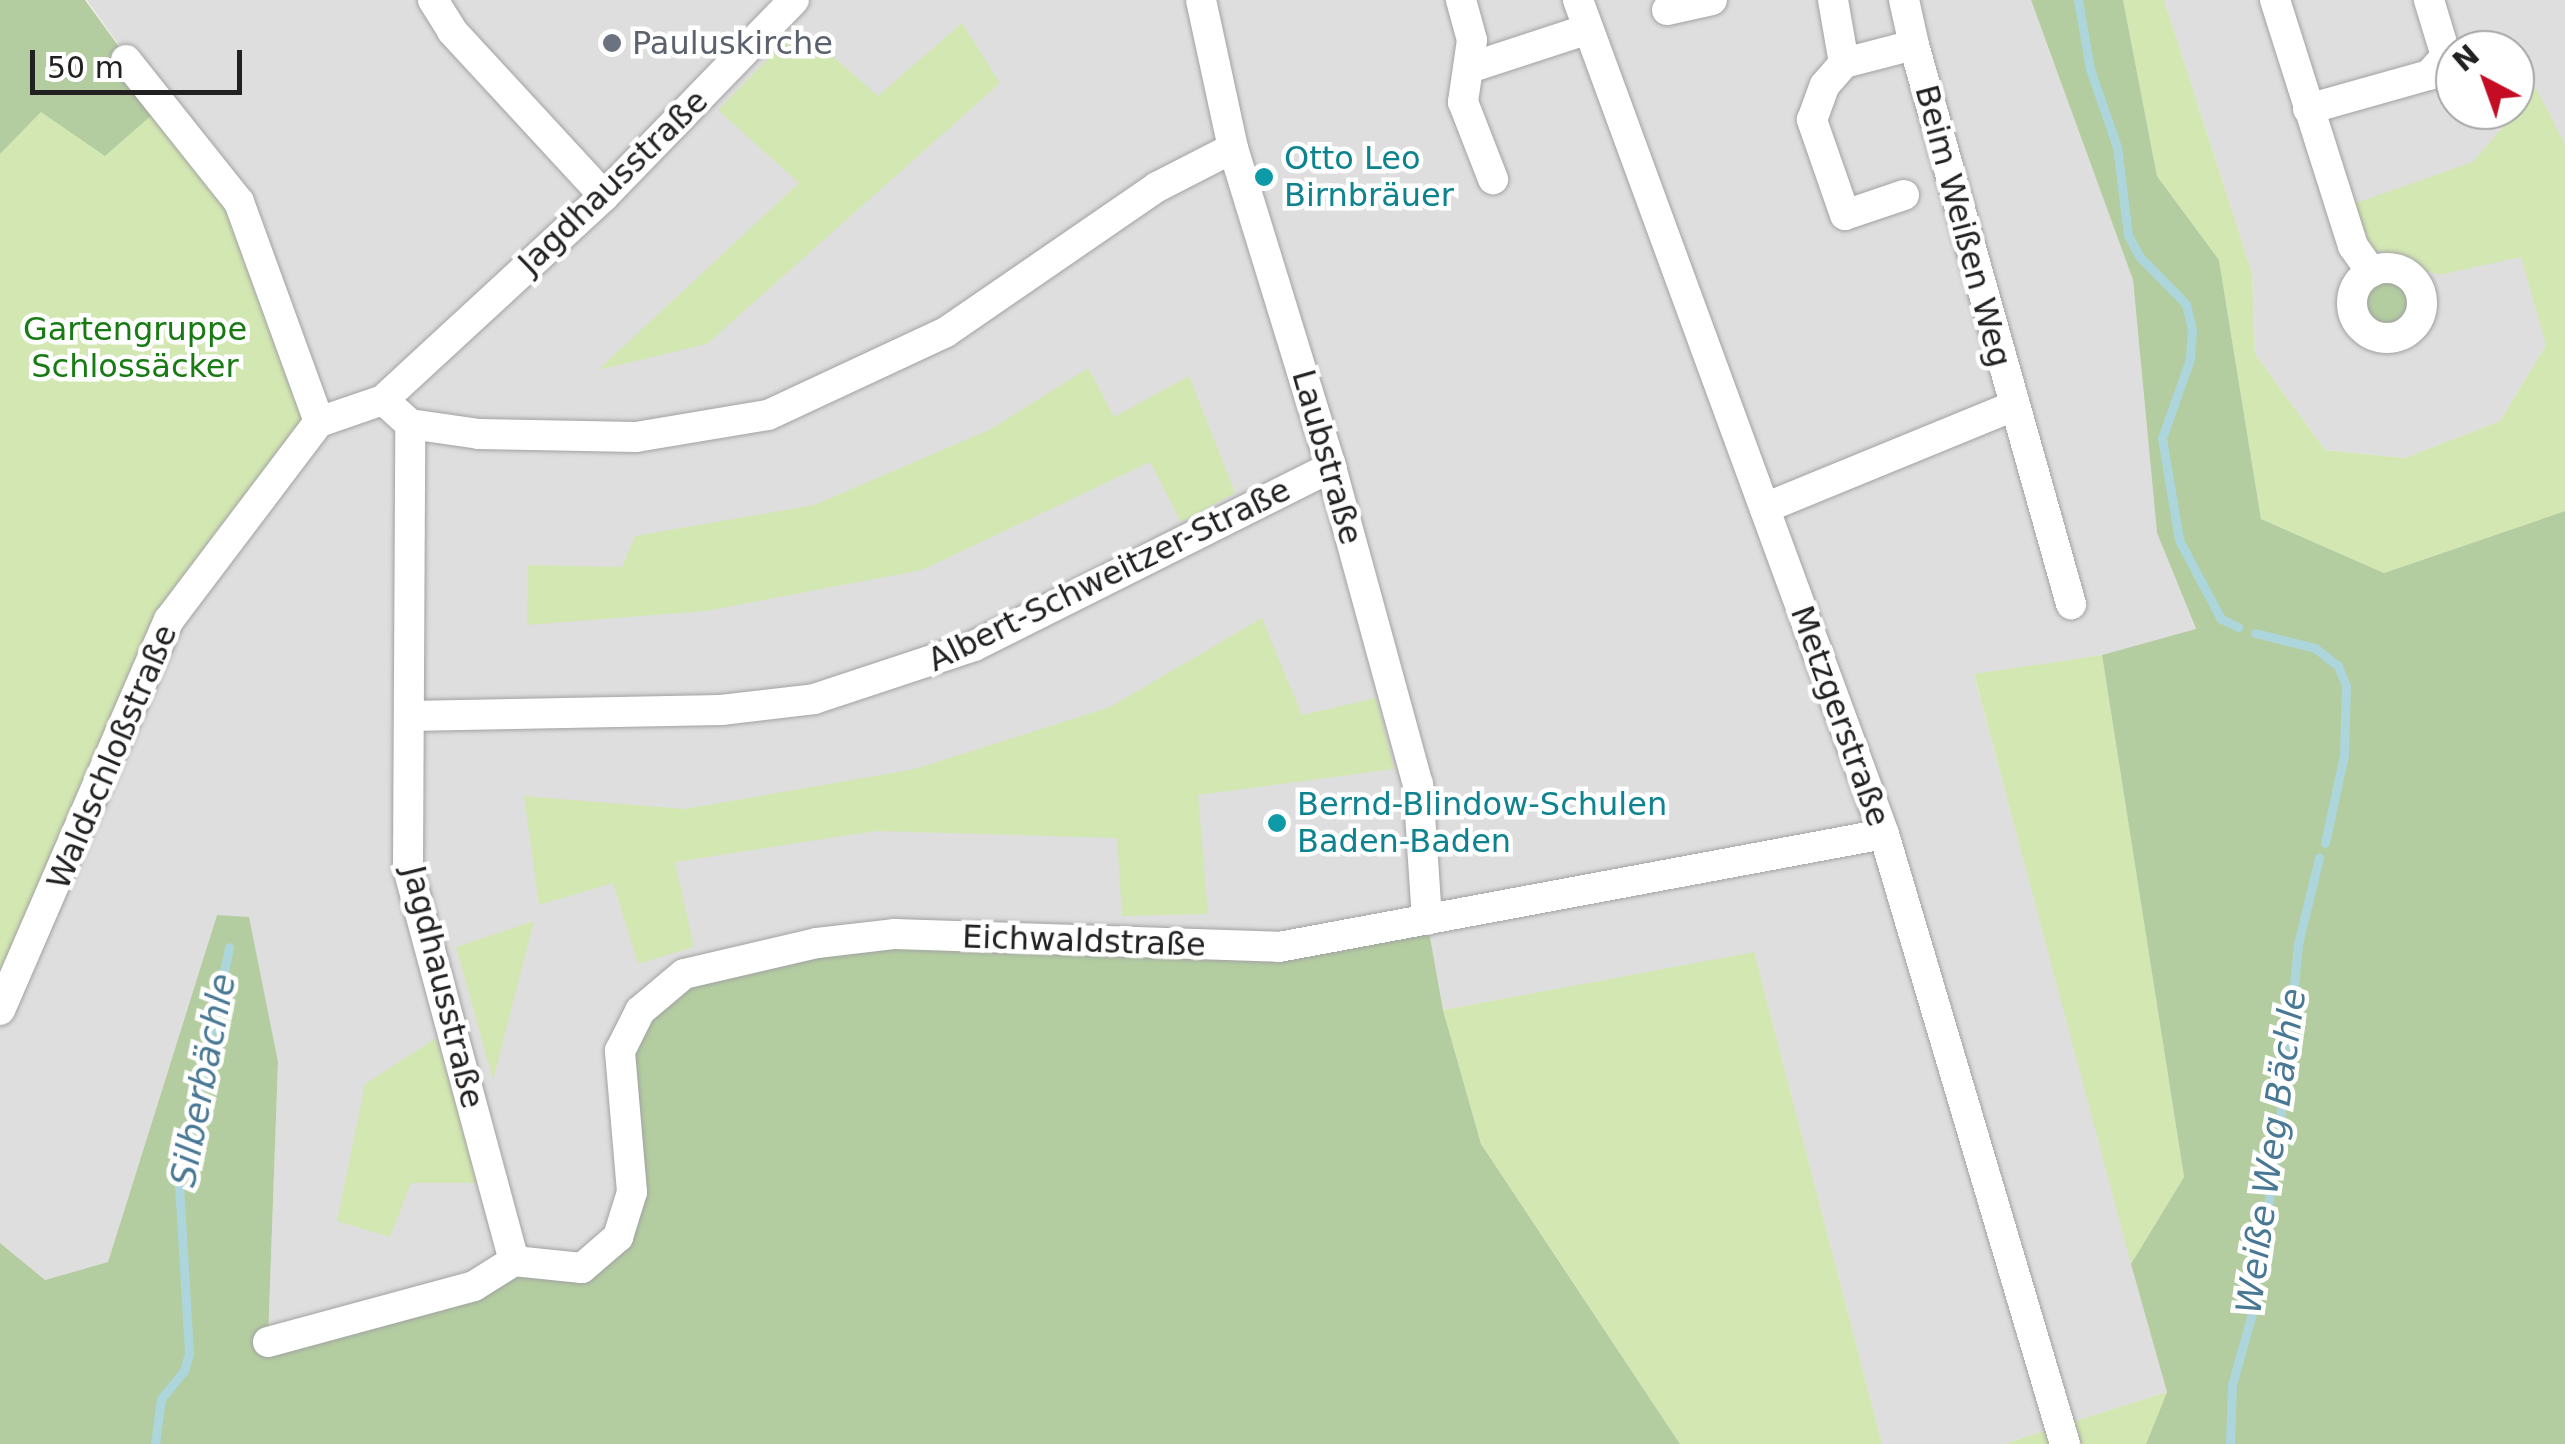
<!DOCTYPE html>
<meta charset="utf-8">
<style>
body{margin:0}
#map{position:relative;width:2565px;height:1444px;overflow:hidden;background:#f0ede8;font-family:"DejaVu Sans",sans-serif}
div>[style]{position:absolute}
.residential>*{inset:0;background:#dfdede}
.grass>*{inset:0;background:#d3e7b2}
.forest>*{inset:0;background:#b3cda0}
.round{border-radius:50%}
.stream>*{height:9px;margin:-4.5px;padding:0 4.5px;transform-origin:4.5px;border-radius:4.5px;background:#acd6db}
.roads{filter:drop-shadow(0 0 2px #a2a2a2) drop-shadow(0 0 2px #a2a2a2)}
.street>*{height:30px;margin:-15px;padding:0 15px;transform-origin:15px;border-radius:15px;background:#fff}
.street>.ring{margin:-15px;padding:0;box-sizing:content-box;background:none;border:30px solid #fff;border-radius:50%}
.dots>*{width:28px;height:28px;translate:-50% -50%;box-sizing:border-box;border:5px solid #fff;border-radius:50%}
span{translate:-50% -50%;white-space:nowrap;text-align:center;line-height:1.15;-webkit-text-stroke:9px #fff;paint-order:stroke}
.worship-label{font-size:32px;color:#5b616d}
.left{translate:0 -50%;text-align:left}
.culture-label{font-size:32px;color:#0d838f}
.street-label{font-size:32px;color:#212121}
.park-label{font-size:32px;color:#187a13}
.water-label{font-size:35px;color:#487894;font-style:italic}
.north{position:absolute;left:2435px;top:30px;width:100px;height:100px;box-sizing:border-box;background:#fff;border:2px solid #a6a6a6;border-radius:50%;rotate:319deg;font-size:28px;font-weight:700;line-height:40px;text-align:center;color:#212121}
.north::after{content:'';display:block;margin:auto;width:35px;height:45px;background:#c40d25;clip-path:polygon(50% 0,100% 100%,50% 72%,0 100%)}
.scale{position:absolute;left:30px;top:50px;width:212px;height:45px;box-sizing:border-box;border:5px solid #212121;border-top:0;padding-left:12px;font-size:30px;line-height:35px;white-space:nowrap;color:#212121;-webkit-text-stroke:8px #fff;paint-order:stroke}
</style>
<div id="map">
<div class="residential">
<i style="clip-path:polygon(87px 0,2031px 0,2133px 280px,2157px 533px,2196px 630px,2102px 655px,1974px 675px,2167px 1392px,2003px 1444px,1882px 1444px,1754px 953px,1443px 1010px,1427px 920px,632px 1192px,582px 1268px,268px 1342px,278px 1062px,217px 915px,108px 1262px,45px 1280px,0 1243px,0 1010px,124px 721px,276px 478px,162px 106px)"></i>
<i style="clip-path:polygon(evenodd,2164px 0,2565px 0,2565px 340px,2546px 345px,2500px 421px,2405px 458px,2325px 450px,2255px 354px,2252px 273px,2164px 0,2455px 50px,2515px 50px,2515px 110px,2455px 110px,2455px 50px)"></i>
</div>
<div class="grass">
<i style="clip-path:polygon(2123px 0,2164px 0,2252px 273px,2255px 354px,2325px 450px,2405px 458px,2500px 421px,2546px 345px,2521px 257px,2439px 275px,2368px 247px,2353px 204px,2473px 162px,2536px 88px,2565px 145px,2565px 511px,2384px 573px,2261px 519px,2219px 260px,2157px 176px)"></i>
<i style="clip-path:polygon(962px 23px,1000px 83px,707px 344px,598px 370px,799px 183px,718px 110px,799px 27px,878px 96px)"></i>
<i style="clip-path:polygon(162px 106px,229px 201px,303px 422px,211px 538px,146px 635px,0 1010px,0 154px,41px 112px)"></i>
<i style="clip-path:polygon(1088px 368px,1114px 417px,1189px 376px,1235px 493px,1181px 522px,1150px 462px,922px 570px,706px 611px,527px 625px,528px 565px,622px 567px,635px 536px,814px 505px,991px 429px)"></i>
<i style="clip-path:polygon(1262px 618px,1302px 715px,1376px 698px,1394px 769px,1198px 795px,1208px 914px,1122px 916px,1117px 838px,876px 831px,675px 862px,694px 947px,638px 964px,613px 883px,539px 905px,524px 796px,685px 809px,915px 769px,1110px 707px)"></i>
<i style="clip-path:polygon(2102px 655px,2184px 1177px,2131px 1264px,1974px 674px)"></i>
<i style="clip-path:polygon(534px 921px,493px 1080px,456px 947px)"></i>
<i style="clip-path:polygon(1754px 952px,1882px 1444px,1680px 1444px,1481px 1144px,1443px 1010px)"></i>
<i style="clip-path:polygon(436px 1038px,480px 1183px,411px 1183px,390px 1237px,337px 1221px,365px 1084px)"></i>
<i style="clip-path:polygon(2167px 1392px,2146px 1444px,2003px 1444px)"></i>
</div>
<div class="forest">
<i style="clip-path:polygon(0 0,85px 0,162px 106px,105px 156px,41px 112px,0 154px)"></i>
<i style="clip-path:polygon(2031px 0,2123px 0,2157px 176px,2219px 260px,2261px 519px,2384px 573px,2565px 511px,2565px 1444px,2146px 1444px,2167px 1392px,2131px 1264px,2184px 1177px,2102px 655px,2196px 629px,2157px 533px,2133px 280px)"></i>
<i class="round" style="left:2352px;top:268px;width:70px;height:70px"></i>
<i style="clip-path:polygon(217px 915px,249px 917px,278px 1062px,268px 1341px,514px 1261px,582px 1268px,618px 1238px,620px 1051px,684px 974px,817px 943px,1279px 947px,1427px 920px,1443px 1010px,1481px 1144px,1680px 1444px,0 1444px,0 1243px,45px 1280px,108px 1262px)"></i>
</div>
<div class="stream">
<i style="left:2078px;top:0;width:70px;rotate:80.1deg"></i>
<i style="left:2090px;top:69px;width:83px;rotate:70.9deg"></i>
<i style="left:2117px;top:147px;width:89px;rotate:82.9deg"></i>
<i style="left:2128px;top:235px;width:24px;rotate:62deg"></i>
<i style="left:2139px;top:256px;width:67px;rotate:45.6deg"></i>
<i style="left:2186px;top:304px;width:27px;rotate:77deg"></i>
<i style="left:2192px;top:330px;width:29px;rotate:94deg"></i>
<i style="left:2190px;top:359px;width:84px;rotate:109.5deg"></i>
<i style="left:2162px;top:438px;width:103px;rotate:80.5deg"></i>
<i style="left:2179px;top:540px;width:89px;rotate:62deg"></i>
<i style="left:2221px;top:619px;width:19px;rotate:25deg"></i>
<i style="left:2255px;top:633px;width:62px;rotate:14deg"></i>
<i style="left:2315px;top:648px;width:29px;rotate:38deg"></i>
<i style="left:2338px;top:666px;width:22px;rotate:68deg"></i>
<i style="left:2346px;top:686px;width:69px;rotate:91.7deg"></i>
<i style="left:2344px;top:755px;width:90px;rotate:102.2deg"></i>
<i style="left:155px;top:1444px;width:45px;rotate:-82.4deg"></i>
<i style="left:161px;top:1399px;width:36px;rotate:-51deg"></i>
<i style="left:184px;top:1371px;width:19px;rotate:-74deg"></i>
<i style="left:189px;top:1353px;width:170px;rotate:-93.4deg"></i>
<i style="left:179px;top:1183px;width:241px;rotate:-78deg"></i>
<i style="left:2230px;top:1444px;width:59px;rotate:-88.1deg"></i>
<i style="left:2232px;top:1385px;width:71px;rotate:-74.4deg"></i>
<i style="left:2251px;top:1317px;width:180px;rotate:-81.4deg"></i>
<i style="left:2278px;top:1139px;width:196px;rotate:-84.1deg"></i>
<i style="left:2298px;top:944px;width:89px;rotate:-76.3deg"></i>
</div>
<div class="roads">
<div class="street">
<i style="left:433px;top:0;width:36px;rotate:58deg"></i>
<i style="left:452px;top:31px;width:224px;rotate:47.3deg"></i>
<i style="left:1201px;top:0;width:151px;rotate:77.8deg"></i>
<i style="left:1233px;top:148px;width:334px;rotate:72.9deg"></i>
<i style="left:1331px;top:467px;width:329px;rotate:74.7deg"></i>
<i style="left:1418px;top:784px;width:136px;rotate:86.2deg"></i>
<i style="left:1461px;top:0;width:41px;rotate:74.6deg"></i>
<i style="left:1472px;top:40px;width:63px;rotate:98.3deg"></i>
<i style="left:1463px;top:102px;width:83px;rotate:68.7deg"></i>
<i style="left:1578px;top:0;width:888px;rotate:69.85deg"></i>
<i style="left:1884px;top:834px;width:636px;rotate:73.47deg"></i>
<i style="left:1833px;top:0;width:64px;rotate:80.1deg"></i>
<i style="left:2275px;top:0;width:258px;rotate:72.4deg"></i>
<i style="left:2353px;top:246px;width:32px;rotate:55deg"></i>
<i style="left:1667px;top:10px;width:46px;rotate:-12.5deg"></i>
<i style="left:1914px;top:45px;width:581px;rotate:74.31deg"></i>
<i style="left:126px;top:60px;width:181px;rotate:51.5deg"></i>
<i style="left:239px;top:202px;width:234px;rotate:70deg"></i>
<i style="left:319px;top:422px;width:68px;rotate:-19deg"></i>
<i style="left:1472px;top:67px;width:119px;rotate:-18.1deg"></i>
<i style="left:2308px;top:109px;width:126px;rotate:-15.7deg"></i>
<i style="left:2429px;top:75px;width:25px;rotate:-48deg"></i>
<i style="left:2446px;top:56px;width:59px;rotate:-106.9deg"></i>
<i style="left:1904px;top:195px;width:62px;rotate:161.3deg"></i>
<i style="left:1845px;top:215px;width:101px;rotate:-109.2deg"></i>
<i style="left:1812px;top:120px;width:37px;rotate:-70deg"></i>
<i style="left:1825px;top:85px;width:29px;rotate:-49deg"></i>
<i style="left:1844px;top:63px;width:72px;rotate:-14.4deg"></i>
<i style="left:1914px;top:45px;width:46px;rotate:-102.5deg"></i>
<i class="ring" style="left:2352px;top:268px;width:40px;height:40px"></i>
<i style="left:410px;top:424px;width:70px;rotate:8.2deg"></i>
<i style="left:479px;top:434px;width:157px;rotate:1.1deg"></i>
<i style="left:636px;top:437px;width:134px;rotate:-9.5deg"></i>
<i style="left:768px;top:415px;width:196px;rotate:-25deg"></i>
<i style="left:946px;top:332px;width:256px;rotate:-34.5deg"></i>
<i style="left:1157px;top:187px;width:85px;rotate:-27.2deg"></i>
<i style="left:1765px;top:508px;width:266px;rotate:-22.3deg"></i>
<i style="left:409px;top:716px;width:312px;rotate:-1.1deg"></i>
<i style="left:721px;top:710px;width:94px;rotate:-6.7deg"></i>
<i style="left:814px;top:699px;width:169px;rotate:-18.3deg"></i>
<i style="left:974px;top:646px;width:399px;rotate:-26.6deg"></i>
<i style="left:0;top:1010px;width:425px;rotate:-66.6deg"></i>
<i style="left:169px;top:620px;width:248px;rotate:-52.9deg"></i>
<i style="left:514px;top:1261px;width:68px;rotate:5.9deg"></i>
<i style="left:582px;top:1268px;width:48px;rotate:-40.7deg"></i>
<i style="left:618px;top:1237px;width:47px;rotate:-72.7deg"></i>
<i style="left:632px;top:1192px;width:142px;rotate:-94.9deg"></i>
<i style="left:620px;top:1051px;width:45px;rotate:-63.4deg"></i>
<i style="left:640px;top:1011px;width:57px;rotate:-40.1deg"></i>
<i style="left:684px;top:974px;width:137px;rotate:-13.1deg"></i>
<i style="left:817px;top:943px;width:79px;rotate:-6.6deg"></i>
<i style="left:895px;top:934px;width:384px;rotate:1.9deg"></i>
<i style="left:1279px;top:947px;width:615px;rotate:-10.58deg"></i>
<i style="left:514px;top:1261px;width:408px;rotate:-105.1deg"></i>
<i style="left:408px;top:867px;width:443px;rotate:-89.7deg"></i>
<i style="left:410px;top:424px;width:36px;rotate:-138deg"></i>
<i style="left:383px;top:400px;width:301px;rotate:-42.7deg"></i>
<i style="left:604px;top:196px;width:273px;rotate:-45.9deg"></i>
<i style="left:268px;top:1342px;width:213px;rotate:-15.2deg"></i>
<i style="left:474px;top:1286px;width:47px;rotate:-32deg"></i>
</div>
</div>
<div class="dots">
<i style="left:612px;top:43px;background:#6b7280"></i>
<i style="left:1264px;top:177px;background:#0f9aa8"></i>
<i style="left:1277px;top:823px;background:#0f9aa8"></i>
</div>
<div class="worship-label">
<span class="left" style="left:632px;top:43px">Pauluskirche</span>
</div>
<div class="culture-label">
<span class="left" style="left:1284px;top:177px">Otto Leo<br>Birnbräuer</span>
<span class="left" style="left:1297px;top:823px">Bernd-Blindow-Schulen<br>Baden-Baden</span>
</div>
<div class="street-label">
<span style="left:613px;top:182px;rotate:-44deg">Jagdhausstraße</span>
<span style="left:1963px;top:226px;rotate:75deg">Beim Weißen Weg</span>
<span style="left:1327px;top:457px;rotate:74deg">Laubstraße</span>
<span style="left:1109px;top:575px;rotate:-26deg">Albert-Schweitzer-Straße</span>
<span style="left:1840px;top:716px;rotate:70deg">Metzgerstraße</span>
<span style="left:112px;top:757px;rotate:-67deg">Waldschloßstraße</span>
<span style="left:1084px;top:941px;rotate:2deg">Eichwaldstraße</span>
<span style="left:443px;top:987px;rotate:76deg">Jagdhausstraße</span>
</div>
<div class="park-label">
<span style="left:135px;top:348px">Gartengruppe<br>Schlossäcker</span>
</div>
<div class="water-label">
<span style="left:203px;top:1080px;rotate:-79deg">Silberbächle</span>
<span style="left:2271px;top:1151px;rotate:-82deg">Weiße Weg Bächle</span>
</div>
<div class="north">N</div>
<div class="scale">50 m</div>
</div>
